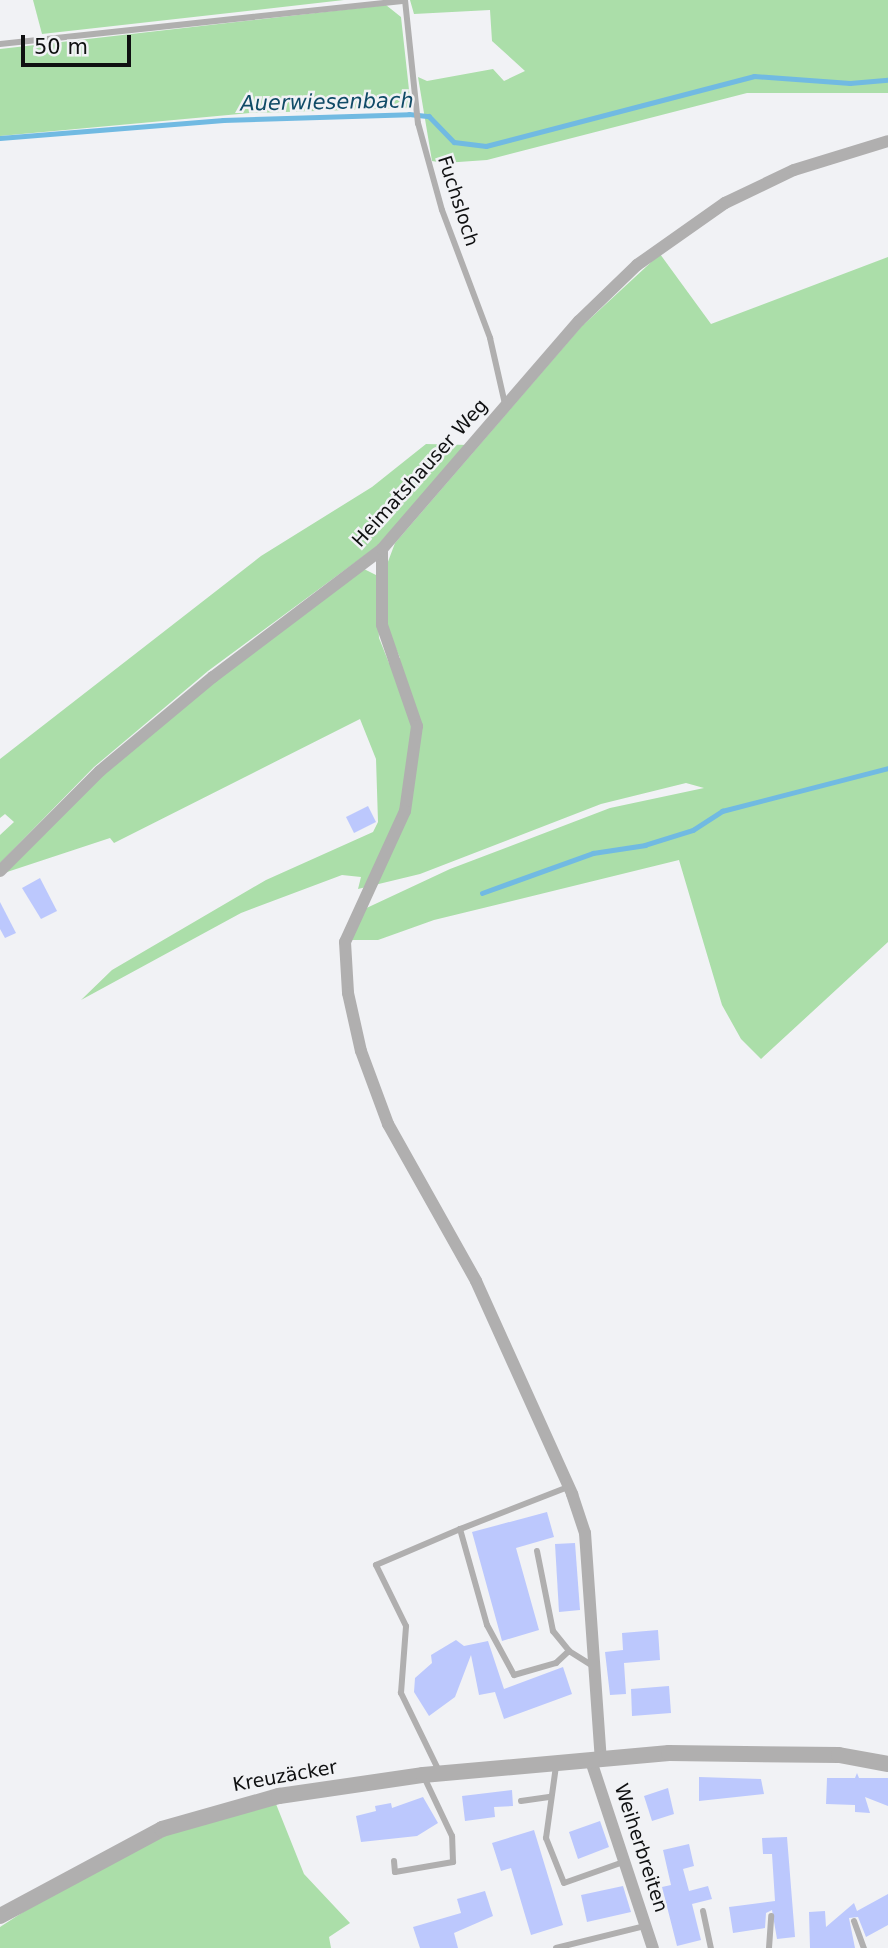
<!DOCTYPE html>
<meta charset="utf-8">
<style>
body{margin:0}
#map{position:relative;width:888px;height:1948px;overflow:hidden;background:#f1f2f5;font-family:"DejaVu Sans",sans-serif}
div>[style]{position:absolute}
.green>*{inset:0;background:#abdea9}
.stream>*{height:4.5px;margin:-2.25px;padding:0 2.25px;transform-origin:2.25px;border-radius:2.25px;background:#71bae2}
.building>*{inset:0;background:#bcc8fd}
.service>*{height:6px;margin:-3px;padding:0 3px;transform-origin:3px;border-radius:3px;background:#b0afaf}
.minor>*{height:12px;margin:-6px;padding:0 6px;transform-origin:6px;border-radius:6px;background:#b0afaf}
.tertiary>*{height:16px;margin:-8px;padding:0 8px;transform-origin:8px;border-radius:8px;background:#b0afaf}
span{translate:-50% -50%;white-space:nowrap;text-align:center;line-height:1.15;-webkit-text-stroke:5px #f1f2f5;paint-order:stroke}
.street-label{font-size:19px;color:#0f1011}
.water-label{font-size:21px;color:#104b67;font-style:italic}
.scale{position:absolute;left:21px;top:35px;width:110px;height:32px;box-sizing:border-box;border:4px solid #0f1011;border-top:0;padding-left:9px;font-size:21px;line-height:24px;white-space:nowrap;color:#0f1011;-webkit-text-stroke:5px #f1f2f5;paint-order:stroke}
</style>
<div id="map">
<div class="green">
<i style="clip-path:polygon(33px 0,344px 0,42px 34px)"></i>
<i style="clip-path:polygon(410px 0,888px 0,888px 93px,747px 93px,487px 160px,444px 163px,432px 161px,418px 77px,427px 81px,493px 69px,504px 81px,525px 71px,492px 41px,490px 10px,414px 14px)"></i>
<i style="clip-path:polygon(386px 5px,401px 17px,411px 108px,250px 113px,0 136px,0 49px)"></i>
<i style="clip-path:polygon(660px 254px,711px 324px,888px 257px,888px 942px,761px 1059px,741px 1039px,722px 1005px,679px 860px,434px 920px,378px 940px,349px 940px,358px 912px,450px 869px,610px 808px,704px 788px,686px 783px,601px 804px,420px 874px,358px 889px,361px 877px,342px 875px,241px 913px,81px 1000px,112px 970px,266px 880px,373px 832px,378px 822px,376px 759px,360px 719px,114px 843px,110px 838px,4px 873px,106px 769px,166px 718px,364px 569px,376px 575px,379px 638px,389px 663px,400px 658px,384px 621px,386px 567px,395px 543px,581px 327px)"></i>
<i style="clip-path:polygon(426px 444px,469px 445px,376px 547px,208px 671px,94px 767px,0 863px,0 835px,14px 822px,5px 814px,0 818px,0 759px,261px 556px,372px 487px)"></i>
<i style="clip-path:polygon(276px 1804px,304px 1874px,350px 1923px,329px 1937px,331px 1948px,0 1948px,0 1927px,62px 1887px,167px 1835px)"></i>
</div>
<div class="stream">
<i style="left:0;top:138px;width:224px;rotate:-4.6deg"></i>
<i style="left:223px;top:120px;width:186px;rotate:-1.8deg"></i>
<i style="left:409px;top:114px;width:20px;rotate:6deg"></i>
<i style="left:429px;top:116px;width:36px;rotate:46deg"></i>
<i style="left:454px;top:142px;width:32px;rotate:7deg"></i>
<i style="left:486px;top:146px;width:277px;rotate:-14.6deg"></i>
<i style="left:754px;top:76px;width:96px;rotate:4.2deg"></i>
<i style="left:850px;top:83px;width:38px;rotate:-5deg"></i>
<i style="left:482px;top:893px;width:118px;rotate:-19.8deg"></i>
<i style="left:593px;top:853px;width:53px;rotate:-8.7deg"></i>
<i style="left:645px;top:845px;width:50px;rotate:-17.4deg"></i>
<i style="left:693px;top:830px;width:35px;rotate:-33deg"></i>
<i style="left:722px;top:811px;width:171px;rotate:-14.5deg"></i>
</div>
<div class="building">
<i style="clip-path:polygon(368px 806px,376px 822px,354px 833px,346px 817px)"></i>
<i style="clip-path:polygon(40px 878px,57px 911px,41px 919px,22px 888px)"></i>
<i style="clip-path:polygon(0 902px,16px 933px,5px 938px,0 929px)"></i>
<i style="clip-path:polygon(547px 1512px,554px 1537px,516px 1548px,539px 1630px,502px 1641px,472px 1532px)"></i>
<i style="clip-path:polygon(575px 1543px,580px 1610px,559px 1612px,555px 1544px)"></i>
<i style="clip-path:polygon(658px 1630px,660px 1660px,624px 1663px,626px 1694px,610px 1695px,605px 1652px,623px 1650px,622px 1633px)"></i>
<i style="clip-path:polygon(456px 1640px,464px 1646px,488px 1641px,504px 1689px,563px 1667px,572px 1694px,504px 1719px,495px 1692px,479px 1695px,471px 1655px,455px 1697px,429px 1716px,414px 1692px,415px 1678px,432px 1663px,431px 1655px)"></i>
<i style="clip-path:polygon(669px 1686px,671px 1713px,632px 1716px,631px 1689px)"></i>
<i style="clip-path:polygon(857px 1773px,859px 1778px,888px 1778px,888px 1806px,865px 1797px,870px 1813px,855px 1812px,855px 1805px,826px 1804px,827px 1778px,855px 1778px)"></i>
<i style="clip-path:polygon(699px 1777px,761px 1779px,764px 1794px,699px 1801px)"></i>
<i style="clip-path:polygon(668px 1788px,674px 1814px,652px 1821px,644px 1796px)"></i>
<i style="clip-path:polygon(512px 1790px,513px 1806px,494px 1807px,495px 1817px,465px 1821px,462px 1796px)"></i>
<i style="clip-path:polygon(423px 1797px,438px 1823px,417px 1836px,361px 1842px,356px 1816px,376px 1811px,375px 1806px,391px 1803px,392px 1808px)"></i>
<i style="clip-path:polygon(600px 1821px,609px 1847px,578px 1859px,569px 1832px)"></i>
<i style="clip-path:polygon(534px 1830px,563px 1925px,531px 1935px,511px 1868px,501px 1871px,492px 1843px)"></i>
<i style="clip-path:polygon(787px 1837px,795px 1937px,777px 1939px,772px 1910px,766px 1913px,765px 1928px,733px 1933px,729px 1907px,775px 1901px,772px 1854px,763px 1854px,762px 1838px)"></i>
<i style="clip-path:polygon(689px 1844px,694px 1866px,683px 1869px,689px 1891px,708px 1886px,712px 1899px,692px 1904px,701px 1940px,677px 1946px,662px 1887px,671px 1885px,663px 1850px)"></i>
<i style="clip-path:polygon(623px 1886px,631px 1912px,587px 1922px,581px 1895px)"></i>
<i style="clip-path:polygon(485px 1891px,493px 1916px,454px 1933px,458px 1948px,420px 1948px,413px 1927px,461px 1913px,457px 1899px)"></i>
<i style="clip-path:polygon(888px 1894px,888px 1925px,866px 1937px,858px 1917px,849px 1918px,855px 1948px,810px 1948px,809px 1912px,825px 1911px,826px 1927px,854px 1903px,857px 1911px)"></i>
</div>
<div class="service">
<i style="left:405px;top:0;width:124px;rotate:84deg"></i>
<i style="left:418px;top:123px;width:90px;rotate:74.6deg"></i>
<i style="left:442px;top:210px;width:137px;rotate:69.4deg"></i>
<i style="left:490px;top:338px;width:68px;rotate:77.2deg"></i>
<i style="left:0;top:44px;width:407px;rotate:-6.1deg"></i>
<i style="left:568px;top:1487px;width:116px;rotate:158.7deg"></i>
<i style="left:460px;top:1529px;width:100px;rotate:74.3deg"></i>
<i style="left:487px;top:1625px;width:57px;rotate:61.6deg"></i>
<i style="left:514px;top:1675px;width:44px;rotate:-15.9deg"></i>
<i style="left:556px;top:1663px;width:18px;rotate:-43deg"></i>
<i style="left:537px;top:1551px;width:82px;rotate:78.7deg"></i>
<i style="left:553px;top:1631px;width:26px;rotate:51deg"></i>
<i style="left:569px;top:1651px;width:28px;rotate:32deg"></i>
<i style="left:556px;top:1766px;width:73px;rotate:97.9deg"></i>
<i style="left:546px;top:1838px;width:48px;rotate:68.2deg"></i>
<i style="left:564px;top:1883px;width:66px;rotate:-19.5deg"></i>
<i style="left:439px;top:1771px;width:87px;rotate:-116deg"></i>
<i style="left:401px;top:1693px;width:67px;rotate:-85.7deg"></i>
<i style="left:406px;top:1626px;width:68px;rotate:-116.2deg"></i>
<i style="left:376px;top:1565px;width:91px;rotate:-23.2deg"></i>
<i style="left:521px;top:1801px;width:30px;rotate:-8deg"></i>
<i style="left:394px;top:1861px;width:11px;rotate:85deg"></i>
<i style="left:395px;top:1872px;width:59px;rotate:-9.8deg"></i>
<i style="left:453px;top:1862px;width:26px;rotate:-92deg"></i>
<i style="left:452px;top:1836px;width:65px;rotate:-115.4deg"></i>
<i style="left:703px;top:1911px;width:38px;rotate:78deg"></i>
<i style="left:854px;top:1921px;width:29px;rotate:70deg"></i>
<i style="left:556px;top:1948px;width:92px;rotate:-13.9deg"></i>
<i style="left:769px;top:1948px;width:32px;rotate:-86deg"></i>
</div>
<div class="minor">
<i style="left:382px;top:549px;width:76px;rotate:90deg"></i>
<i style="left:382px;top:625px;width:107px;rotate:70.9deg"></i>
<i style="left:417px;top:726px;width:86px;rotate:98deg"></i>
<i style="left:405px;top:811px;width:144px;rotate:114.6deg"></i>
<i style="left:345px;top:942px;width:51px;rotate:86.6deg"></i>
<i style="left:348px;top:993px;width:59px;rotate:77.4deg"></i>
<i style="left:361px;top:1051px;width:78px;rotate:69.7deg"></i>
<i style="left:388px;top:1124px;width:180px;rotate:60.7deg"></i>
<i style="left:476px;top:1281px;width:234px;rotate:65.7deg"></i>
<i style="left:572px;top:1494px;width:41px;rotate:71.6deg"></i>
<i style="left:585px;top:1533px;width:228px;rotate:86deg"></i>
<i style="left:0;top:871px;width:141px;rotate:-45deg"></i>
<i style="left:100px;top:771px;width:147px;rotate:-39.8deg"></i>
<i style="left:213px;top:677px;width:212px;rotate:-37.1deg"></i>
<i style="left:382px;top:549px;width:301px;rotate:-49.2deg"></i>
<i style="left:579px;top:321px;width:81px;rotate:-44deg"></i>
<i style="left:637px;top:265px;width:108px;rotate:-35.2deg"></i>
<i style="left:725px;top:203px;width:76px;rotate:-25.6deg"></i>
<i style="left:794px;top:170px;width:98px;rotate:-17.1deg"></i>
<i style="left:591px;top:1761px;width:197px;rotate:71.7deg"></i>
</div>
<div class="tertiary">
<i style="left:0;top:1916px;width:184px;rotate:-28.2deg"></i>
<i style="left:162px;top:1829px;width:122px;rotate:-15.8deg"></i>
<i style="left:279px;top:1796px;width:146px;rotate:-8.3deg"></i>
<i style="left:423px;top:1775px;width:247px;rotate:-5.1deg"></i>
<i style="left:669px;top:1753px;width:170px;rotate:0.7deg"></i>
<i style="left:839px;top:1755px;width:50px;rotate:10.4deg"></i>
</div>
<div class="street-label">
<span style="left:458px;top:201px;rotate:72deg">Fuchsloch</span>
<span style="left:420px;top:473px;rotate:-48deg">Heimatshauser Weg</span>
<span style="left:285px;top:1776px;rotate:-10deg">Kreuzäcker</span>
<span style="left:641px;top:1848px;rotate:72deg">Weiherbreiten</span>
</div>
<div class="water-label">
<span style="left:327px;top:102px;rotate:-1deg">Auerwiesenbach</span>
</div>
<div class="scale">50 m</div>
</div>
